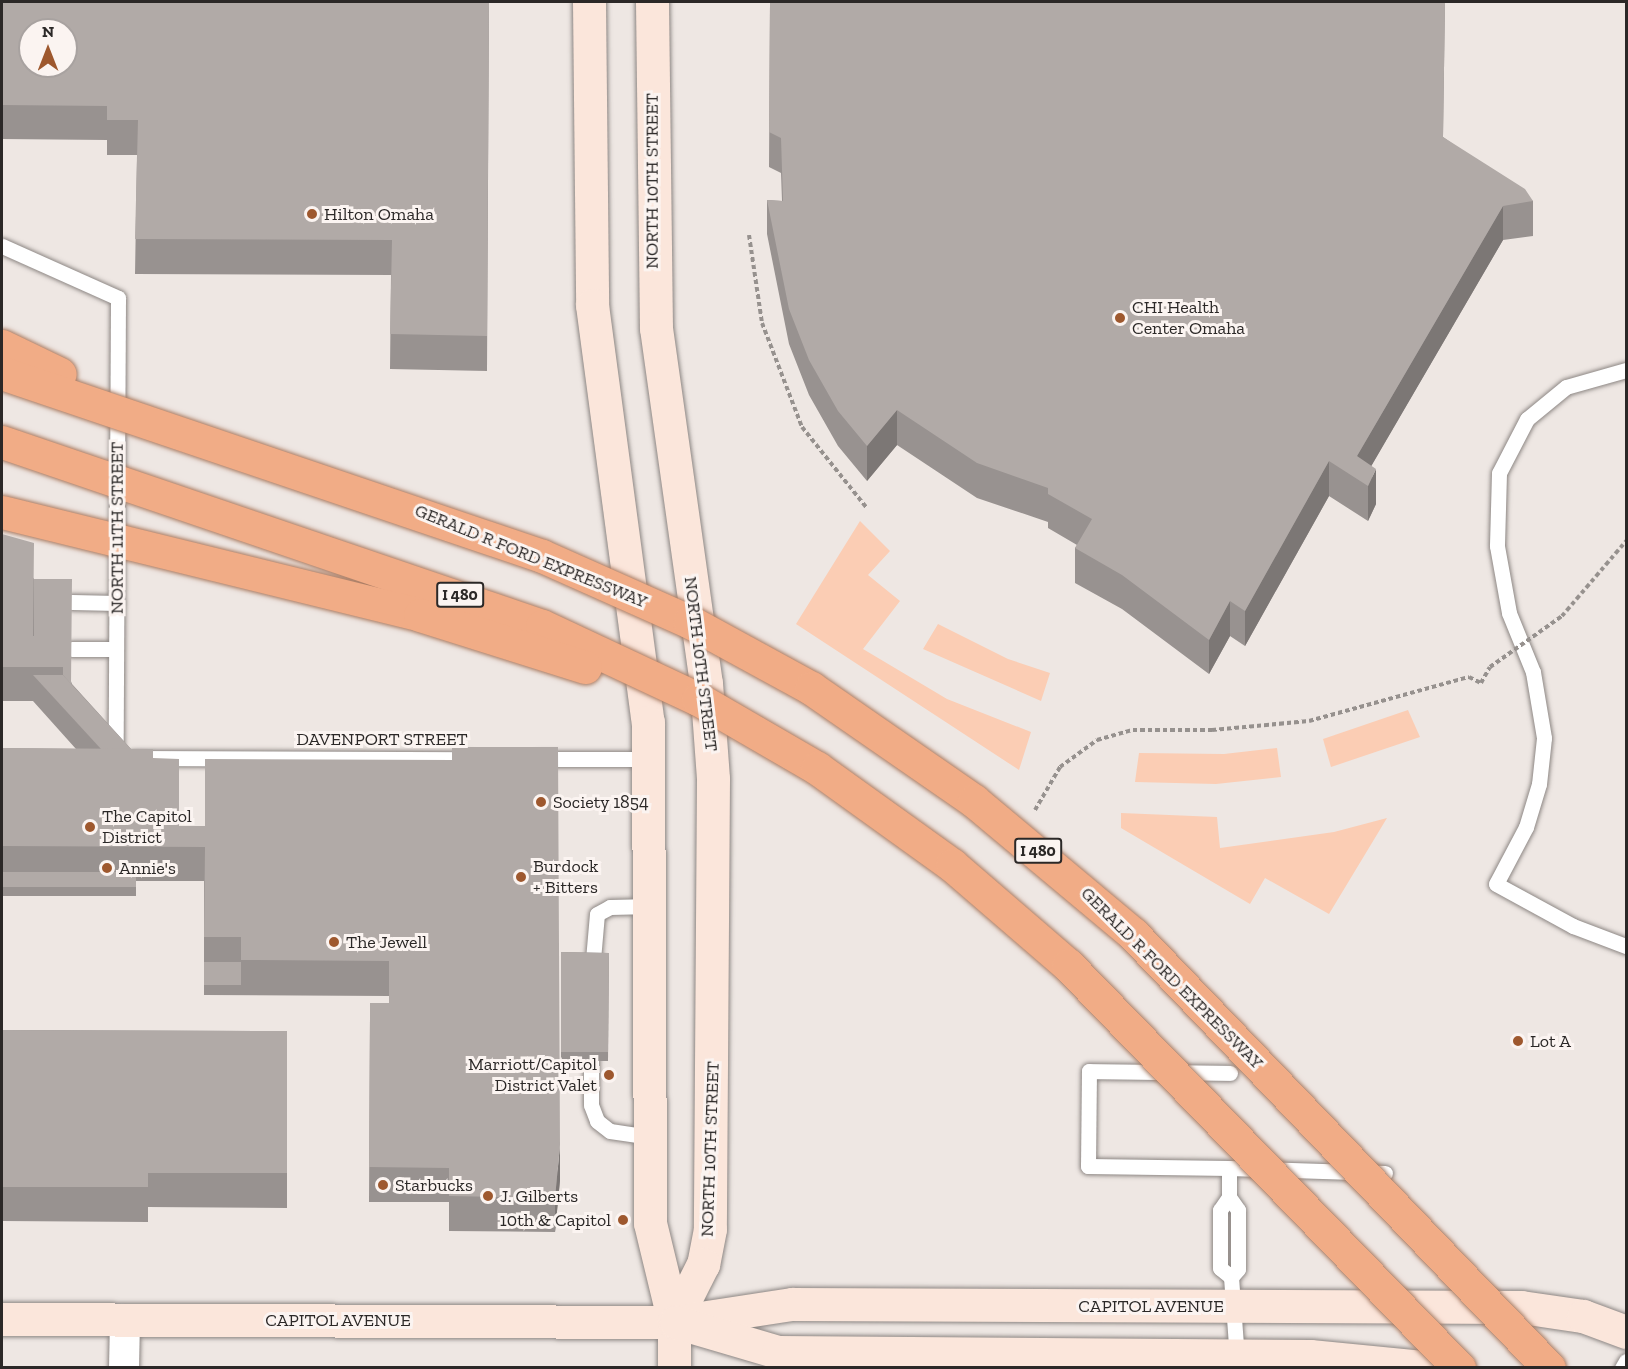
<!DOCTYPE html>
<style>
body{margin:0}
#map{position:relative;width:1628px;height:1369px;overflow:hidden;background:#eee7e3;font-family:"Zilla Slab",serif}
div>[style]{position:absolute}
.green>*{inset:0;background:#fbcdb4}
.path>*{height:4px;margin-top:-2px;transform-origin:0;background:repeating-linear-gradient(90deg,#96918e 0 4.5px,transparent 0 7.5px)}
.roads{filter:drop-shadow(0 0 2px #8d8784) drop-shadow(0 0 2px #8d8784)}
.lane>*{height:15px;margin:-7.5px;padding:0 7.5px;transform-origin:7.5px;border-radius:7.5px;background:#fff}
.street>*{height:30px;margin:-15px;padding:0 15px;transform-origin:15px;border-radius:15px;background:#fff}
.secondary>*{height:33px;margin:-16.5px;padding:0 16.5px;transform-origin:16.5px;border-radius:16.5px;background:#fbe6db}
.path-bridge>*{height:4px;margin-top:-2px;transform-origin:0;background:repeating-linear-gradient(90deg,#96918e 0 4.5px,transparent 0 7.5px)}
.bridges{filter:drop-shadow(0 0 2px #ac7e65) drop-shadow(0 0 2px #ac7e65)}
.highway-bridge>*{height:33px;margin:-16.5px;padding:0 16.5px;transform-origin:16.5px;border-radius:16.5px;background:#f1ac86}
.wall>*{inset:0;background:#989290}
.shaded-wall>*{inset:0;background:#7c7775}
.building>*{inset:0;background:#b1aaa7}
.dots>*{width:16px;height:16px;translate:-50% -50%;box-sizing:border-box;border:3px solid #fbf4f1;border-radius:50%}
span{translate:-50% -50%;white-space:nowrap;text-align:center;line-height:1.15;-webkit-text-stroke:6px #fbf4f1;paint-order:stroke}
.shield-label span{padding:2px 4px;background:#fbf4f1;border:2px solid;border-radius:4px;-webkit-text-stroke-width:0}
.shield-label{font-size:16px;color:#2b2827;font-weight:700}
.street-label{font-size:18px;color:#2b2827}
.poi-label{font-size:18px;color:#2b2827}
.left{translate:0 -50%;text-align:left}
.right{translate:-100% -50%;text-align:right}
.frame{position:absolute;inset:0;border:3px solid #2b2827;pointer-events:none}
.north{position:absolute;left:18px;top:18px;width:60px;height:60px;box-sizing:border-box;background:#fbf4f1;border:2px solid #a8a2a0;border-radius:50%;rotate:0deg;font-size:16px;font-weight:700;line-height:24px;text-align:center;color:#2b2827}
.north::after{content:'';display:block;margin:auto;width:21px;height:27px;background:#9e582e;clip-path:polygon(50% 0,100% 100%,50% 72%,0 100%)}
</style>
<div id="map">
<div class="green">
<i style="clip-path:polygon(860px 521px,890px 551px,868px 575px,900px 601px,863px 649px,947px 699px,1031px 732px,1019px 770px,796px 624px)"></i>
<i style="clip-path:polygon(938px 624px,1008px 659px,1050px 673px,1041px 701px,923px 649px)"></i>
<i style="clip-path:polygon(1408px 710px,1420px 737px,1331px 767px,1323px 739px)"></i>
<i style="clip-path:polygon(1277px 748px,1281px 777px,1216px 784px,1135px 782px,1139px 753px,1224px 754px)"></i>
<i style="clip-path:polygon(1121px 813px,1217px 817px,1220px 848px,1334px 832px,1387px 818px,1329px 914px,1265px 878px,1250px 904px,1121px 828px)"></i>
</div>
<div class="path">
<i style="left:749px;top:235px;width:89px;rotate:81.6deg"></i>
<i style="left:762px;top:323px;width:111px;rotate:69deg"></i>
<i style="left:802px;top:427px;width:104px;rotate:51.3deg"></i>
<i style="left:1035px;top:810px;width:50px;rotate:-59.8deg"></i>
<i style="left:1060px;top:767px;width:46px;rotate:-36.1deg"></i>
<i style="left:1097px;top:740px;width:37px;rotate:-16deg"></i>
<i style="left:1133px;top:730px;width:79px"></i>
<i style="left:1212px;top:730px;width:97px;rotate:-5.3deg"></i>
<i style="left:1309px;top:721px;width:166px;rotate:-15.4deg"></i>
</div>
<div class="roads">
<div class="lane">
<i style="left:2px;top:246px;width:127px;rotate:24.1deg"></i>
<i style="left:118px;top:298px;width:454px;rotate:90.3deg"></i>
<i style="left:1626px;top:370px;width:62px;rotate:164.2deg"></i>
<i style="left:1566px;top:387px;width:50px;rotate:140.6deg"></i>
<i style="left:1527px;top:419px;width:61px;rotate:117.4deg"></i>
<i style="left:1499px;top:473px;width:73px;rotate:91.6deg"></i>
<i style="left:1497px;top:546px;width:68px;rotate:79.8deg"></i>
<i style="left:1509px;top:613px;width:64px;rotate:67.9deg"></i>
<i style="left:1533px;top:672px;width:67px;rotate:80.5deg"></i>
<i style="left:1544px;top:738px;width:46px;rotate:96.2deg"></i>
<i style="left:1539px;top:784px;width:45px;rotate:106.8deg"></i>
<i style="left:1526px;top:827px;width:64px;rotate:117.8deg"></i>
<i style="left:1496px;top:884px;width:88px;rotate:28.6deg"></i>
<i style="left:1573px;top:926px;width:57px;rotate:20.7deg"></i>
<i style="left:72px;top:602px;width:45px;rotate:1.3deg"></i>
<i style="left:72px;top:649px;width:44px"></i>
<i style="left:134px;top:758px;width:336px;rotate:0.2deg"></i>
<i style="left:539px;top:759px;width:111px"></i>
<i style="left:592px;top:971px;width:57px;rotate:-85deg"></i>
<i style="left:597px;top:914px;width:15px;rotate:-28deg"></i>
<i style="left:610px;top:907px;width:41px;rotate:-1.4deg"></i>
<i style="left:591px;top:1043px;width:62px;rotate:90deg"></i>
<i style="left:591px;top:1105px;width:17px;rotate:69deg"></i>
<i style="left:597px;top:1121px;width:16px;rotate:38deg"></i>
<i style="left:610px;top:1131px;width:40px;rotate:8.5deg"></i>
<i style="left:1229px;top:1168px;width:141px;rotate:-179.2deg"></i>
<i style="left:1088px;top:1166px;width:95px;rotate:-89.4deg"></i>
<i style="left:1089px;top:1071px;width:141px;rotate:0.8deg"></i>
<i style="left:1229px;top:1197px;width:29px;rotate:-90deg"></i>
<i style="left:1229px;top:1168px;width:156px;rotate:1.8deg"></i>
<i style="left:1231px;top:1277px;width:14px;rotate:-141deg"></i>
<i style="left:1220px;top:1268px;width:58px;rotate:-90deg"></i>
<i style="left:1220px;top:1210px;width:16px;rotate:-55deg"></i>
<i style="left:1229px;top:1197px;width:16px;rotate:55deg"></i>
<i style="left:1238px;top:1210px;width:59px;rotate:90deg"></i>
<i style="left:1238px;top:1269px;width:11px;rotate:131deg"></i>
<i style="left:1231px;top:1277px;width:82px;rotate:85.8deg"></i>
<i style="left:1622px;top:1368px;width:8px;rotate:-60deg"></i>
</div>
<div class="street">
<i style="left:124px;top:1368px;width:49px;rotate:-88.8deg"></i>
</div>
<div class="secondary">
<i style="left:589px;top:2px;width:303px;rotate:89.4deg"></i>
<i style="left:592px;top:305px;width:421px;rotate:82.4deg"></i>
<i style="left:648px;top:722px;width:501px;rotate:89.77deg"></i>
<i style="left:650px;top:1223px;width:102px;rotate:76.4deg"></i>
<i style="left:674px;top:1322px;width:46px;rotate:90deg"></i>
<i style="left:652px;top:2px;width:326px;rotate:89.3deg"></i>
<i style="left:656px;top:328px;width:359px;rotate:82deg"></i>
<i style="left:706px;top:683px;width:96px;rotate:85.8deg"></i>
<i style="left:713px;top:779px;width:450px;rotate:90.4deg"></i>
<i style="left:710px;top:1229px;width:36px;rotate:101deg"></i>
<i style="left:703px;top:1264px;width:65px;rotate:116.6deg"></i>
<i style="left:2px;top:1319px;width:672px;rotate:0.26deg"></i>
<i style="left:674px;top:1322px;width:119px;rotate:-8.7deg"></i>
<i style="left:792px;top:1304px;width:729px;rotate:0.24deg"></i>
<i style="left:1521px;top:1307px;width:63px;rotate:8.3deg"></i>
<i style="left:1583px;top:1316px;width:46px;rotate:20.4deg"></i>
<i style="left:676px;top:1322px;width:106px;rotate:16.4deg"></i>
<i style="left:778px;top:1352px;width:532px;rotate:0.43deg"></i>
<i style="left:1310px;top:1356px;width:123px;rotate:5.6deg"></i>
</div>
</div>
<div class="path-bridge">
<i style="left:1469px;top:677px;width:13px;rotate:27deg"></i>
<i style="left:1481px;top:683px;width:18px;rotate:-61deg"></i>
<i style="left:1490px;top:667px;width:88px;rotate:-35.3deg"></i>
<i style="left:1562px;top:616px;width:99px;rotate:-49.5deg"></i>
</div>
<div class="bridges">
<div class="highway-bridge">
<i style="left:2px;top:346px;width:64px;rotate:25.8deg"></i>
<i style="left:2px;top:373px;width:570px;rotate:18.72deg"></i>
<i style="left:542px;top:556px;width:162px;rotate:24deg"></i>
<i style="left:690px;top:622px;width:138px;rotate:28.6deg"></i>
<i style="left:811px;top:688px;width:198px;rotate:34.7deg"></i>
<i style="left:974px;top:801px;width:207px;rotate:39.9deg"></i>
<i style="left:1133px;top:934px;width:601px;rotate:46.21deg"></i>
<i style="left:2px;top:442px;width:570px;rotate:18.82deg"></i>
<i style="left:542px;top:626px;width:172px;rotate:25.1deg"></i>
<i style="left:698px;top:699px;width:138px;rotate:30.1deg"></i>
<i style="left:817px;top:768px;width:166px;rotate:35.7deg"></i>
<i style="left:952px;top:865px;width:153px;rotate:40.8deg"></i>
<i style="left:1068px;top:965px;width:562px;rotate:45.87deg"></i>
<i style="left:2px;top:512px;width:431px;rotate:13.8deg"></i>
<i style="left:420px;top:615px;width:173px;rotate:17.5deg"></i>
</div>
</div>
<div class="wall">
<i style="clip-path:polygon(2px 2px,489px 2px,487px 371px,390px 369px,391px 275px,135px 274px,137px 155px,107px 155px,107px 140px,2px 139px)"></i>
<i style="clip-path:polygon(770px 2px,1445px 2px,1443px 137px,1533px 201px,1533px 236px,1503px 240px,1371px 466px,1376px 504px,1368px 521px,1329px 496px,1245px 646px,1230px 636px,1209px 674px,1122px 609px,1075px 583px,1075px 548px,1077px 545px,1048px 528px,1048px 522px,977px 498px,897px 445px,867px 481px,838px 446px,809px 395px,789px 344px,767px 234px,767px 200px,782px 201px,781px 173px,769px 167px)"></i>
<i style="clip-path:polygon(2px 534px,34px 579px,72px 684px,131px 749px,153px 758px,179px 826px,205px 826px,452px 760px,560px 1180px,555px 1232px,449px 1231px,449px 1202px,369px 1202px,370px 1015px,389px 1003px,389px 996px,204px 995px,204px 881px,136px 881px,136px 896px,2px 896px,2px 748px,76px 749px,33px 701px,2px 701px)"></i>
<i style="clip-path:polygon(561px 952px,609px 953px,608px 1061px,561px 1061px)"></i>
<i style="clip-path:polygon(2px 1030px,287px 1031px,287px 1208px,148px 1207px,148px 1222px,2px 1221px)"></i>
</div>
<div class="shaded-wall">
<i style="clip-path:polygon(1503px 206px,1503px 240px,1362px 482px,1357px 456px)"></i>
<i style="clip-path:polygon(897px 410px,897px 445px,867px 481px,867px 446px)"></i>
<i style="clip-path:polygon(1329px 461px,1329px 496px,1245px 646px,1245px 611px)"></i>
<i style="clip-path:polygon(1376px 469px,1376px 504px,1368px 521px,1368px 486px)"></i>
<i style="clip-path:polygon(1230px 601px,1230px 636px,1209px 674px,1209px 640px)"></i>
<i style="clip-path:polygon(560px 1145px,560px 1180px,555px 1232px,555px 1198px)"></i>
</div>
<div class="building">
<i style="clip-path:polygon(evenodd,2px 2px,489px 2px,487px 336px,390px 334px,392px 240px,135px 239px,138px 120px,107px 120px,107px 106px,2px 105px,2px 2px,30px 30px,66px 30px,66px 66px,30px 66px,30px 30px)"></i>
<i style="clip-path:polygon(770px 2px,1445px 2px,1443px 137px,1525px 189px,1533px 201px,1503px 206px,1357px 456px,1376px 469px,1368px 486px,1329px 461px,1245px 611px,1230px 601px,1209px 640px,1122px 575px,1075px 548px,1092px 519px,1048px 494px,1048px 488px,977px 463px,897px 410px,867px 446px,838px 411px,809px 360px,789px 309px,767px 200px,783px 201px,781px 138px,769px 132px)"></i>
<i style="clip-path:polygon(2px 534px,34px 543px,33px 636px,63px 636px,63px 667px,2px 667px)"></i>
<i style="clip-path:polygon(34px 579px,72px 579px,71px 684px,63px 675px,63px 636px,34px 636px)"></i>
<i style="clip-path:polygon(33px 675px,63px 675px,131px 749px,101px 749px)"></i>
<i style="clip-path:polygon(452px 747px,558px 747px,560px 1145px,555px 1198px,449px 1196px,449px 1168px,369px 1167px,370px 1015px,389px 1015px,389px 961px,241px 960px,241px 937px,204px 937px,205px 847px,2px 846px,2px 748px,153px 749px,153px 758px,179px 759px,179px 826px,205px 826px,205px 759px,452px 760px)"></i>
<i style="clip-path:polygon(2px 872px,136px 872px,136px 887px,2px 887px)"></i>
<i style="clip-path:polygon(561px 952px,609px 953px,608px 1052px,561px 1052px)"></i>
<i style="clip-path:polygon(204px 962px,241px 962px,241px 985px,204px 985px)"></i>
<i style="clip-path:polygon(370px 1003px,389px 1003px,389px 1015px,370px 1015px)"></i>
<i style="clip-path:polygon(2px 1030px,287px 1031px,287px 1173px,148px 1173px,148px 1187px,2px 1187px)"></i>
</div>
<div class="dots">
<i style="left:312px;top:214px;background:#9e582e"></i>
<i style="left:1120px;top:318px;background:#9e582e"></i>
<i style="left:541px;top:802px;background:#9e582e"></i>
<i style="left:90px;top:827px;background:#9e582e"></i>
<i style="left:107px;top:868px;background:#9e582e"></i>
<i style="left:521px;top:877px;background:#9e582e"></i>
<i style="left:334px;top:942px;background:#9e582e"></i>
<i style="left:1518px;top:1041px;background:#9e582e"></i>
<i style="left:609px;top:1075px;background:#9e582e"></i>
<i style="left:383px;top:1185px;background:#9e582e"></i>
<i style="left:488px;top:1196px;background:#9e582e"></i>
<i style="left:623px;top:1220px;background:#9e582e"></i>
</div>
<div class="shield-label">
<span style="left:460px;top:595px">I 480</span>
<span style="left:1038px;top:851px">I 480</span>
</div>
<div class="street-label">
<span style="left:652px;top:181px;rotate:-90deg">NORTH 10TH STREET</span>
<span style="left:117px;top:528px;rotate:-90deg">NORTH 11TH STREET</span>
<span style="left:531px;top:556px;rotate:22deg">GERALD R FORD EXPRESSWAY</span>
<span style="left:701px;top:664px;rotate:83deg">NORTH 10TH STREET</span>
<span style="left:382px;top:739px">DAVENPORT STREET</span>
<span style="left:1172px;top:978px;rotate:45deg">GERALD R FORD EXPRESSWAY</span>
<span style="left:710px;top:1149px;rotate:-88deg">NORTH 10TH STREET</span>
<span style="left:1151px;top:1306px">CAPITOL AVENUE</span>
<span style="left:338px;top:1320px">CAPITOL AVENUE</span>
</div>
<div class="poi-label">
<span class="left" style="left:324px;top:214px">Hilton Omaha</span>
<span class="left" style="left:1132px;top:318px">CHI Health<br>Center Omaha</span>
<span class="left" style="left:553px;top:802px">Society 1854</span>
<span class="left" style="left:102px;top:827px">The Capitol<br>District</span>
<span class="left" style="left:533px;top:877px">Burdock<br>+ Bitters</span>
<span class="left" style="left:119px;top:868px">Annie's</span>
<span class="left" style="left:346px;top:942px">The Jewell</span>
<span class="left" style="left:1530px;top:1041px">Lot A</span>
<span class="right" style="left:597px;top:1075px">Marriott/Capitol<br>District Valet</span>
<span class="left" style="left:395px;top:1185px">Starbucks</span>
<span class="left" style="left:500px;top:1196px">J. Gilberts</span>
<span class="right" style="left:611px;top:1220px">10th &amp; Capitol</span>
</div>
<div class="frame"></div>
<div class="north">N</div>
</div>
